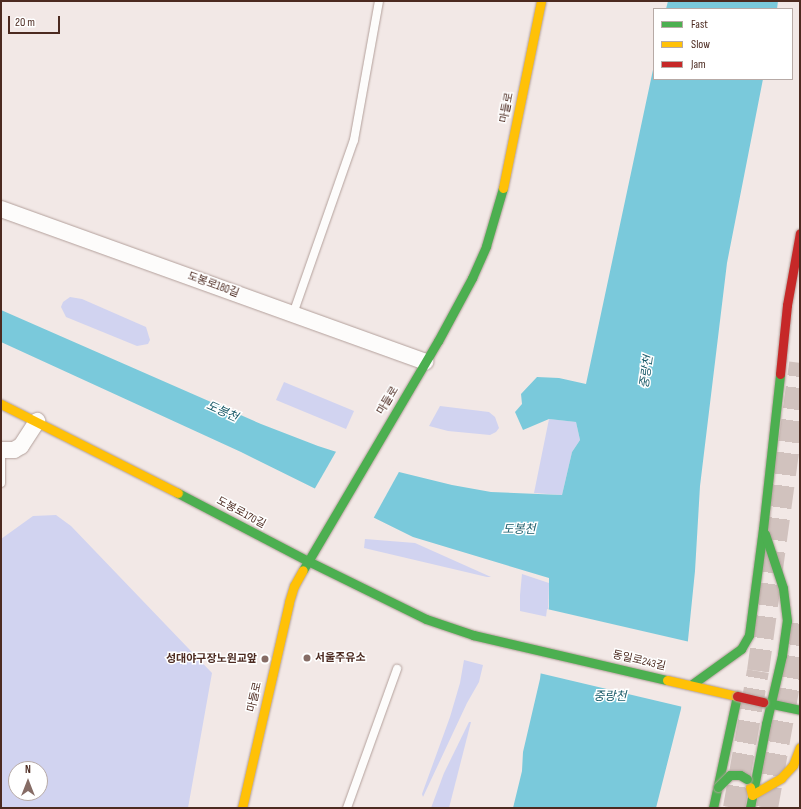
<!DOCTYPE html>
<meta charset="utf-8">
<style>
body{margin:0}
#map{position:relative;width:801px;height:809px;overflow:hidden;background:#f2e8e6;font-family:"Sofia Sans Condensed","Noto Sans KR",sans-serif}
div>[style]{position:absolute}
.green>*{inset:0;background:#d1d3f0}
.water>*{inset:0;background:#7ac9db}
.pier>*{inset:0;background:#f2e8e6}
.highway-tunnel>*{height:22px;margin-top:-11px;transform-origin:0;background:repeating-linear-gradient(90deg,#d1c2be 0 22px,transparent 0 33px)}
.roads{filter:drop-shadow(0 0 1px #b3a09b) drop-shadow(0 0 1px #b3a09b)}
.lane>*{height:8px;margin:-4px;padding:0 4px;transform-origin:4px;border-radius:4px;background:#fdfcfb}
.street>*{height:16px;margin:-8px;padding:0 8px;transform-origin:8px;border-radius:8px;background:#fdfcfb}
.fast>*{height:9px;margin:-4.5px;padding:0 4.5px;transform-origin:4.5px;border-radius:4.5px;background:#4caf50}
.slow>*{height:9px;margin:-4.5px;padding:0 4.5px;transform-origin:4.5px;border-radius:4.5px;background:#ffc107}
.jam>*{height:9px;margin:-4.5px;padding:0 4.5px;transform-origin:4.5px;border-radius:4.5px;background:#c62828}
.bridges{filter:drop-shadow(0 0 1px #b3a09b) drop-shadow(0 0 1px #b3a09b)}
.fast-bridge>*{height:9px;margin:-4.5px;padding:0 4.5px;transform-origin:4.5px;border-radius:4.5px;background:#4caf50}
.jam-bridge>*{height:9px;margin:-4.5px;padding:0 4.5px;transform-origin:4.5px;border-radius:4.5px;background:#c62828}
.dots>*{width:11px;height:11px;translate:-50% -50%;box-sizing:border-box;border:2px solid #fff;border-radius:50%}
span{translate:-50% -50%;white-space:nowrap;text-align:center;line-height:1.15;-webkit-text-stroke:3px #fff;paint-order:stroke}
.street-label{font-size:11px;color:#4c2a20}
.poi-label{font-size:11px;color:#4c2a20;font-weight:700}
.left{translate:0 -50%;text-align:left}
.right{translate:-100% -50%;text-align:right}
.water-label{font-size:12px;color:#195a68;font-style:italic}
.frame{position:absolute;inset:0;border:2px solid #4c2a20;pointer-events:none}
.legend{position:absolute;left:653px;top:8px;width:140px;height:72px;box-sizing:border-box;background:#fff;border:1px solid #b7aaa6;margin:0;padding:5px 7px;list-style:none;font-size:12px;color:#4c2a20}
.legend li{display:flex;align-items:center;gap:8px;height:20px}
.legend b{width:20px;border:1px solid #b7aaa6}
.north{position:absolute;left:8px;top:761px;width:40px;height:40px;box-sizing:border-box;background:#fff;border:1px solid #b7aaa6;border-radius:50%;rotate:0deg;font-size:11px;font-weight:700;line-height:16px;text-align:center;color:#4c2a20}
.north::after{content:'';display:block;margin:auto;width:14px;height:18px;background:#866c65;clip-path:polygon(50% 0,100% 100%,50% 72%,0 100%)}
.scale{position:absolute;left:8px;top:16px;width:52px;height:18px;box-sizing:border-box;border:2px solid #4c2a20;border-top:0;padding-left:5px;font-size:12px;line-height:14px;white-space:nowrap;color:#4c2a20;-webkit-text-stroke:3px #fff;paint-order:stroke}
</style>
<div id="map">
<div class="green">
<i style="clip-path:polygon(70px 297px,82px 299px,146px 327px,150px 340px,148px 344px,137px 346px,66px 317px,61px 307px,63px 302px)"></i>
<i style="clip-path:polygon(284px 382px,354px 411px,346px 429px,276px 400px)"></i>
<i style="clip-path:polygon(440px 406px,489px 412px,495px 417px,499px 428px,496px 432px,490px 435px,448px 431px,429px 426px)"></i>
<i style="clip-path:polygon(549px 419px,576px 422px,580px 440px,572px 452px,562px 495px,534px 493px)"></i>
<i style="clip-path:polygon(evenodd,56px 515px,71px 526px,212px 673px,188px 808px,1px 808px,1px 539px,33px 516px,56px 515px,16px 769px,40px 769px,40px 793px,16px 793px,16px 769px)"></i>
<i style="clip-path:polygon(365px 539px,415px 543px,491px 577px,487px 577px,364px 548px)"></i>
<i style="clip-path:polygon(522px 574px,549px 583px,548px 617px,520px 611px,520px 595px)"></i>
<i style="clip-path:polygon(464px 660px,483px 665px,479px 682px,467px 703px,423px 797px,422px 794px,450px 717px,460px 683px)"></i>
<i style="clip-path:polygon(469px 722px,471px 722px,449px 808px,431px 808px,444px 773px)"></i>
</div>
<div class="water">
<i style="clip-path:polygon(668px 1px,778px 1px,777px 9px,666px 9px)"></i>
<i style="clip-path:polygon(654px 65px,654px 79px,763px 79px,727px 263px,700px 486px,695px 571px,681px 709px,656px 808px,513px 808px,522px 771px,523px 752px,540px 679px,549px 607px,549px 578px,413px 537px,241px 452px,1px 342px,1px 310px,261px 424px,318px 446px,399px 472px,452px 485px,491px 492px,562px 495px,572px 452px,580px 440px,576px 422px,549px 419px,523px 430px,515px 412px,522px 404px,521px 394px,537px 377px,559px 378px,586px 384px)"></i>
</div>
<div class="pier">
<i style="clip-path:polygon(337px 450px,400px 470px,373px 519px,314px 490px)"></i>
<i style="clip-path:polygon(547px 609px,690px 642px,683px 707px,539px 673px)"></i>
</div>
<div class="highway-tunnel">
<i style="left:734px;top:808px;width:139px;rotate:-80.1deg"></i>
<i style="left:758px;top:671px;width:311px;rotate:-82.2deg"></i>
<i style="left:767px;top:808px;width:188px;rotate:-79.9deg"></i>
</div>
<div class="roads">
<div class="lane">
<i style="left:293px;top:314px;width:184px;rotate:-70.7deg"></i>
<i style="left:354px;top:140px;width:141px;rotate:-79.8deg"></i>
<i style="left:1px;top:454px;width:29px;rotate:90deg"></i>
<i style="left:347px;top:808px;width:148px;rotate:-70.2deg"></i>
</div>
<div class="street">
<i style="left:1px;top:209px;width:451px;rotate:19.8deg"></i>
<i style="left:1px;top:450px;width:13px"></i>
<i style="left:14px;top:450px;width:8px;rotate:-30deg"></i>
<i style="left:21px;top:446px;width:30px;rotate:-57deg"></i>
</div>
<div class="fast">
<i style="left:178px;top:493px;width:147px;rotate:27.6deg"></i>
<i style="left:308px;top:561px;width:131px;rotate:26.2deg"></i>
<i style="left:426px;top:619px;width:50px;rotate:18.8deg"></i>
<i style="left:473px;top:635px;width:199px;rotate:13.1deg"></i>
<i style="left:303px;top:570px;width:266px;rotate:-59.5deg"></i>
<i style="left:438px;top:341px;width:72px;rotate:-61.6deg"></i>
<i style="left:472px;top:278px;width:35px;rotate:-66deg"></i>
<i style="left:486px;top:246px;width:60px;rotate:-73.7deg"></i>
<i style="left:691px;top:685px;width:62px;rotate:-35.8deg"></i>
<i style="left:741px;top:649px;width:16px;rotate:-60deg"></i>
<i style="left:749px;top:635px;width:107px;rotate:-82.5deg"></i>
<i style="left:763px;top:529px;width:156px;rotate:-83.7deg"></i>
<i style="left:763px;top:702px;width:38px;rotate:12deg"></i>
<i style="left:713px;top:808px;width:115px;rotate:-77.9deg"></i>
<i style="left:750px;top:808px;width:86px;rotate:-79.2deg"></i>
<i style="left:766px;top:724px;width:71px;rotate:-76.9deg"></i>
<i style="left:782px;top:655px;width:34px;rotate:-82deg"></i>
<i style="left:787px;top:621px;width:33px;rotate:-97deg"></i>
<i style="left:783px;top:588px;width:57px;rotate:-108.4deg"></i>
</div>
<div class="slow">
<i style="left:503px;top:188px;width:191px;rotate:-78.5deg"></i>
<i style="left:1px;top:404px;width:198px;rotate:26.7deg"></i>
<i style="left:667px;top:680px;width:72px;rotate:12.9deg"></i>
<i style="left:750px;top:787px;width:8px;rotate:76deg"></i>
<i style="left:752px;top:795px;width:34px;rotate:-30deg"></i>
<i style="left:781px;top:778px;width:18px;rotate:-47deg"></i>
<i style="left:793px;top:765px;width:19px;rotate:-69deg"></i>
<i style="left:242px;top:808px;width:211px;rotate:-77.1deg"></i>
<i style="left:289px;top:602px;width:17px;rotate:-73deg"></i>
<i style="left:294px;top:586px;width:18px;rotate:-61deg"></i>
</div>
<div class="jam">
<i style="left:780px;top:374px;width:69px;rotate:-84.2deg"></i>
<i style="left:787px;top:305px;width:73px;rotate:-79.8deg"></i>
</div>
</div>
<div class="bridges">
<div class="fast-bridge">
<i style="left:718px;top:787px;width:17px;rotate:-45deg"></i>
<i style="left:730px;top:775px;width:10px"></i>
<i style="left:740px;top:775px;width:8px;rotate:30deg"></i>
</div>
<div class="jam-bridge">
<i style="left:737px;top:696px;width:27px;rotate:13deg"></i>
</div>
</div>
<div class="dots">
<i style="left:307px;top:658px;background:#866c65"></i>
<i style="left:265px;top:659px;background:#866c65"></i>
</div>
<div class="street-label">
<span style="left:507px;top:108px;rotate:-79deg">마들로</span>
<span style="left:213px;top:285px;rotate:20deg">도봉로180길</span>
<span style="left:388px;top:401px;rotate:-59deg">마들로</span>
<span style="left:241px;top:513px;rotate:28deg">도봉로170길</span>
<span style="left:639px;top:661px;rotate:13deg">동일로243길</span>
<span style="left:255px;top:697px;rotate:-77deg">마들로</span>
</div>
<div class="poi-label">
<span class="left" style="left:315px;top:658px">서울주유소</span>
<span class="right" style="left:257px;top:659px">성대야구장노원교앞</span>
</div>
<div class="water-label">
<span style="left:647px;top:372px;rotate:-82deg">중랑천</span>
<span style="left:222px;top:412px;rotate:24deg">도봉천</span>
<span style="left:519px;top:530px">도봉천</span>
<span style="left:610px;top:697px">중랑천</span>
</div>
<div class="frame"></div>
<ul class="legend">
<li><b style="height:5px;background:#4caf50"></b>Fast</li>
<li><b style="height:5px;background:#ffc107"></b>Slow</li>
<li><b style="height:5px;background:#c62828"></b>Jam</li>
</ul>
<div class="north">N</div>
<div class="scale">20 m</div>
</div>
